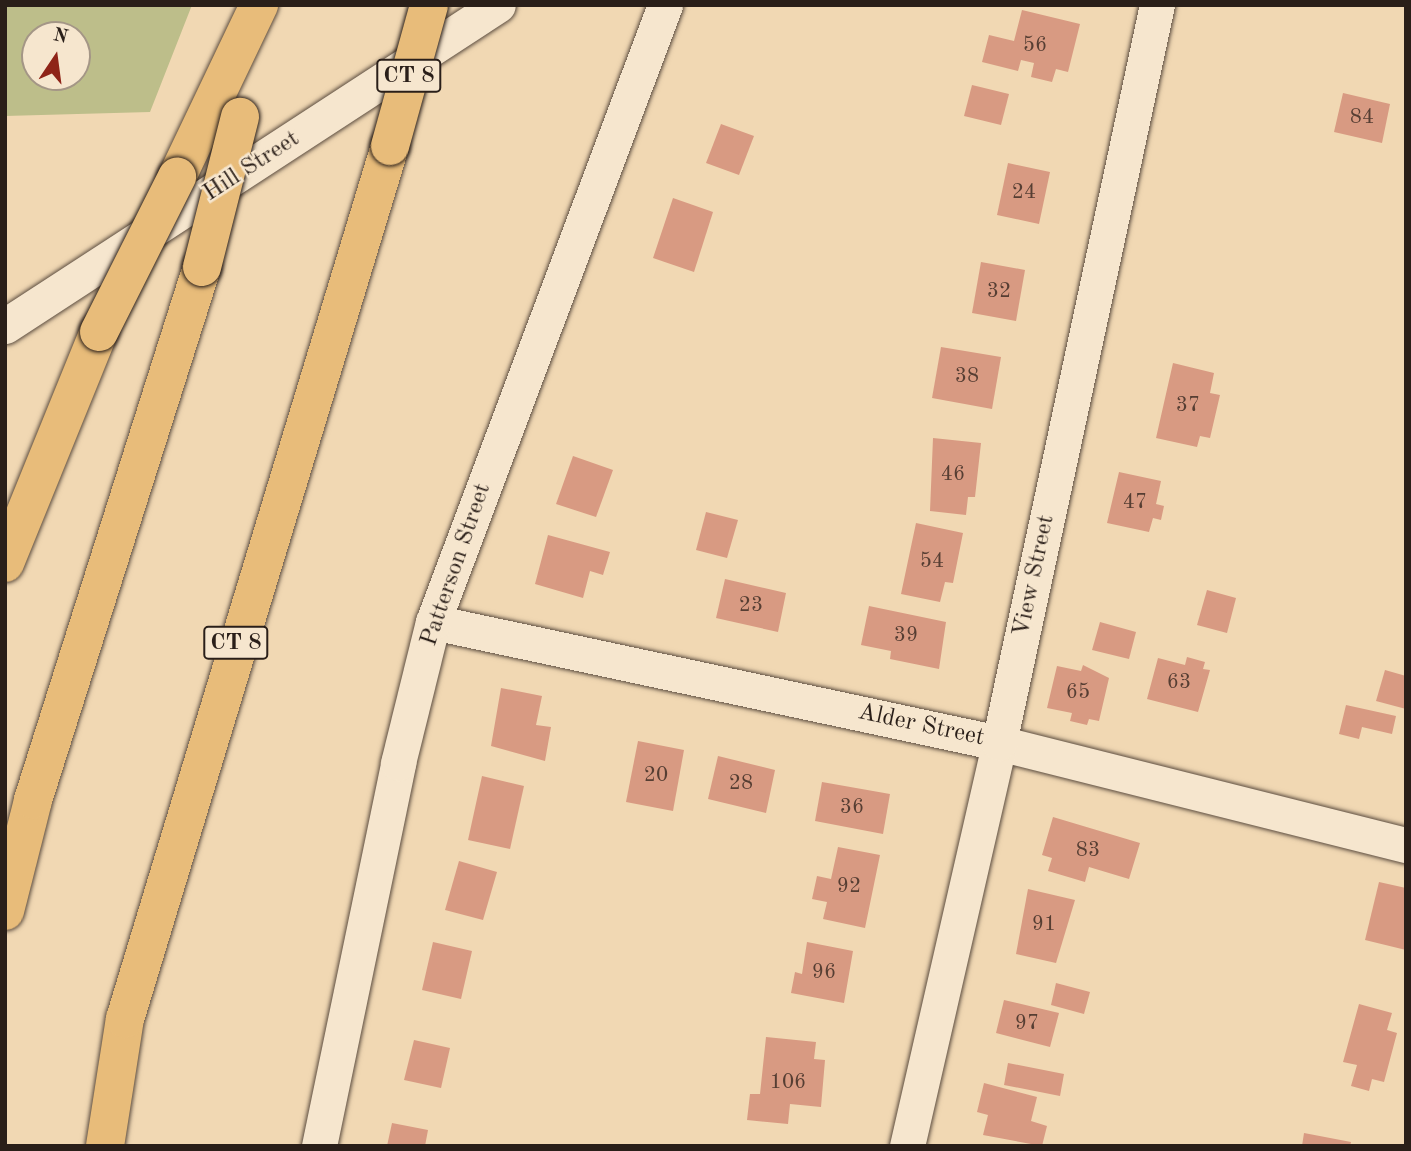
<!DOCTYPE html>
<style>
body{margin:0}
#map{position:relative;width:1411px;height:1151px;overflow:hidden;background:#f1d8b3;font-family:"Old Standard TT",serif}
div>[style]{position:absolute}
.green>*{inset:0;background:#bdbe8a}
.building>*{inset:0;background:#d89a82}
.roads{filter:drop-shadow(0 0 2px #5c4d40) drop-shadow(0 0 2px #5c4d40)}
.minor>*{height:35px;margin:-17.5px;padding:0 17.5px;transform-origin:17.5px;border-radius:17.5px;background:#f6e6ce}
.highway>*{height:38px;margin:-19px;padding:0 19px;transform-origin:19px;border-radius:19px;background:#e8bc7a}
.bridges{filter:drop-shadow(0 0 2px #2a1f19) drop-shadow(0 0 2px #2a1f19)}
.highway-bridge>*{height:38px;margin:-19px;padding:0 19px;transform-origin:19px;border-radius:19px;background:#e8bc7a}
span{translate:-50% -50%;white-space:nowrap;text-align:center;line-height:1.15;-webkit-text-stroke:5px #f6e6ce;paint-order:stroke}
.number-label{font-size:21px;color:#563e33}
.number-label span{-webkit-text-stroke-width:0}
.shield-label span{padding:2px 5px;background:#f6e6ce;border:2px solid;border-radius:5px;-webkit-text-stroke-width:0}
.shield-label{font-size:23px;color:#2a1f19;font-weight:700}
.street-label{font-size:24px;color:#2a1f19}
.frame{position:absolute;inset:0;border:7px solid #2a1f19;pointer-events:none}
.north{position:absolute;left:21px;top:21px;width:70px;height:70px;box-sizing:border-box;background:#f6e6ce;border:2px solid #a49686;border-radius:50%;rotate:13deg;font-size:19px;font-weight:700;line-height:28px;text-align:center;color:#2a1f19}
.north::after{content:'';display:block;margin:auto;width:24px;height:32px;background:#8f2418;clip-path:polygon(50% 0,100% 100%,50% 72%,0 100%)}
</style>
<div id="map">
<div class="green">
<i style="clip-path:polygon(evenodd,5px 5px,192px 5px,150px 112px,5px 116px,5px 5px,35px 35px,77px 35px,77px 77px,35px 77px,35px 35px)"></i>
</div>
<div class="building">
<i style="clip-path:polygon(1022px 10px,1080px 24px,1068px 72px,1056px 69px,1052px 82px,1031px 77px,1034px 63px,1021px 60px,1018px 71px,982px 62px,989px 35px,1014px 41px)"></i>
<i style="clip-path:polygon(972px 85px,1009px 94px,1001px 125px,964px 116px)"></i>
<i style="clip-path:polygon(1343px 93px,1390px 104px,1382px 143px,1334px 132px)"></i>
<i style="clip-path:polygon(721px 124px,754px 136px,739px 175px,706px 163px)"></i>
<i style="clip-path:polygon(1008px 163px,1050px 172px,1039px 224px,997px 215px)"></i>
<i style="clip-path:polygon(673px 198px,713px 212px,694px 272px,653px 258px)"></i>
<i style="clip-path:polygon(981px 262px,1025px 270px,1016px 321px,972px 313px)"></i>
<i style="clip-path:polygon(941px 347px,1001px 357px,992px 409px,932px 398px)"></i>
<i style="clip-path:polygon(1173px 363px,1214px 373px,1210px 393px,1220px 395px,1210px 438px,1200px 436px,1197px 447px,1156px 438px)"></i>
<i style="clip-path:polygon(933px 438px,981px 443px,975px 497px,968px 497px,966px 515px,930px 511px)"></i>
<i style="clip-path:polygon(573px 456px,613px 470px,596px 517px,556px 504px)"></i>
<i style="clip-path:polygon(1119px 472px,1161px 481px,1156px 504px,1164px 506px,1161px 520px,1153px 518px,1149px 532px,1107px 523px)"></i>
<i style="clip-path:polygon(706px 512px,738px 520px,727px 558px,696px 550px)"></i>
<i style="clip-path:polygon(916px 523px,963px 533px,953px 583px,945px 582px,940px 602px,901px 594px)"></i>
<i style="clip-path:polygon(548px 535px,610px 552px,603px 575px,590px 571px,583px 598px,535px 584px)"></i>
<i style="clip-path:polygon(725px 579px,786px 593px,778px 632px,716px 618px)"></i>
<i style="clip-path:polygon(1207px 590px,1236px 598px,1227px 633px,1197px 625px)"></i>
<i style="clip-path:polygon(869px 606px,946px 622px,939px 669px,890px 659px,891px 651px,861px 645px)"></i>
<i style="clip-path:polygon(1100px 622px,1136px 632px,1129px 659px,1092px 650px)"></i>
<i style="clip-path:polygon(1187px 657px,1205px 662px,1203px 669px,1210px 670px,1198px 712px,1147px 699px,1158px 658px,1185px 665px)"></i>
<i style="clip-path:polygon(1083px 665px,1109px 678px,1099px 721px,1089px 719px,1087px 725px,1070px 721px,1072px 713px,1047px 708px,1057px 666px,1081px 671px)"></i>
<i style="clip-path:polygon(1385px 670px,1406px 676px,1406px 709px,1376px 701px)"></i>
<i style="clip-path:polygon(501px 688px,542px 696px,536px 725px,551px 727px,545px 761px,491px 746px)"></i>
<i style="clip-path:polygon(1346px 705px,1396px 716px,1392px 734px,1362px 727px,1359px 739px,1339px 734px)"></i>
<i style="clip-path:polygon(638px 741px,684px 750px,673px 811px,626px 802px)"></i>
<i style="clip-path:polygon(718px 756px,775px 770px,766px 813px,708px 799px)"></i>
<i style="clip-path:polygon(482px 776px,524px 786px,510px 849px,468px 840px)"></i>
<i style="clip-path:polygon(822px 782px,890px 794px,883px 834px,815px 821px)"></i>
<i style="clip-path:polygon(1053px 817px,1140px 843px,1129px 879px,1089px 867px,1085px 882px,1048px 871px,1052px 858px,1042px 855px)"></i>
<i style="clip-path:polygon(838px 847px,880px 855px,865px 928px,823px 919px,827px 902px,812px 899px,817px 876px,831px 879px)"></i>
<i style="clip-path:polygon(459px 861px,497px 872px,483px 920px,445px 910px)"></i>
<i style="clip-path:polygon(1379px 882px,1406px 888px,1406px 950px,1365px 940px)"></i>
<i style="clip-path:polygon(1028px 889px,1075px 900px,1056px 963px,1016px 954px)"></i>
<i style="clip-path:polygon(433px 942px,472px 951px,461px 999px,422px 990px)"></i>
<i style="clip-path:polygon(807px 942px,853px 951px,844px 1003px,791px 993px,795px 972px,802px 974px)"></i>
<i style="clip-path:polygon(1056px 983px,1090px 992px,1084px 1014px,1051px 1005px)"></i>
<i style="clip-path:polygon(1004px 1000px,1059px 1013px,1050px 1047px,996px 1033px)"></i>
<i style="clip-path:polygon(1359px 1004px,1392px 1013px,1387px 1030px,1397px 1033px,1384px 1082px,1372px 1079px,1369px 1091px,1351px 1086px,1357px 1065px,1343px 1062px)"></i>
<i style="clip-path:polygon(766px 1037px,816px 1042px,814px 1059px,825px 1060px,821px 1107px,790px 1104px,788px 1124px,747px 1120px,750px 1094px,760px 1094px)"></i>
<i style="clip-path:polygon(414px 1040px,450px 1048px,441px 1088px,404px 1080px)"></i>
<i style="clip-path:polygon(1008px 1063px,1064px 1074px,1060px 1096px,1004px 1085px)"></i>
<i style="clip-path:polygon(984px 1083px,1037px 1097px,1031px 1121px,1047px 1126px,1042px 1146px,983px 1135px,988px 1115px,977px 1112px)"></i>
<i style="clip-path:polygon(392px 1123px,428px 1130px,425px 1146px,387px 1146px)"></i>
<i style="clip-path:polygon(1304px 1133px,1351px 1142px,1350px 1146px,1302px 1146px)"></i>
</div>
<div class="roads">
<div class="minor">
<i style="left:5px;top:326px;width:588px;rotate:-33.07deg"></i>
<i style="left:433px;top:622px;width:579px;rotate:12.07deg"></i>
<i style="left:999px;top:743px;width:420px;rotate:14.1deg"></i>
<i style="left:319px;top:1146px;width:391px;rotate:-78.3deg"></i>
<i style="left:398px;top:763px;width:145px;rotate:-76.1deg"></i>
<i style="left:433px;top:622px;width:659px;rotate:-69.39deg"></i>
<i style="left:907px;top:1146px;width:413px;rotate:-77.1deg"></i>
<i style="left:999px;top:743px;width:755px;rotate:-77.92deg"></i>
</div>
<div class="highway">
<i style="left:177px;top:177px;width:191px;rotate:-64.5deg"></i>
<i style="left:5px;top:563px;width:249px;rotate:-67.9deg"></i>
<i style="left:5px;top:911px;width:114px;rotate:-75.8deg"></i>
<i style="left:33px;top:800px;width:559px;rotate:-72.41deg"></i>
<i style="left:105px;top:1146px;width:129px;rotate:-81.1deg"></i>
<i style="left:125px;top:1019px;width:912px;rotate:-73.11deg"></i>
</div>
</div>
<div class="bridges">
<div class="highway-bridge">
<i style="left:390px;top:146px;width:146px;rotate:-74.5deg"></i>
<i style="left:202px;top:267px;width:155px;rotate:-75.8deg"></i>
<i style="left:99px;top:332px;width:174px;rotate:-63.3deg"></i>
</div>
</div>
<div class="number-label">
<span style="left:1035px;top:46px">56</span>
<span style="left:1362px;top:118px">84</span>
<span style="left:1024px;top:193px">24</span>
<span style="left:999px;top:292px">32</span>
<span style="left:967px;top:377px">38</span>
<span style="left:1188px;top:406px">37</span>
<span style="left:953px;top:475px">46</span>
<span style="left:1135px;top:503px">47</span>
<span style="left:932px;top:562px">54</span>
<span style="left:751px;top:606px">23</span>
<span style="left:906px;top:636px">39</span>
<span style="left:1179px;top:683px">63</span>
<span style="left:1078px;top:693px">65</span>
<span style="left:656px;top:776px">20</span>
<span style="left:741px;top:784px">28</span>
<span style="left:852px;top:808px">36</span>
<span style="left:1088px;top:851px">83</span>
<span style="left:849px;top:887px">92</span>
<span style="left:1044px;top:925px">91</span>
<span style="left:824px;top:973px">96</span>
<span style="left:1027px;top:1024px">97</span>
<span style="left:788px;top:1083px">106</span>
</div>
<div class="shield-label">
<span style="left:409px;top:76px">CT 8</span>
<span style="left:236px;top:643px">CT 8</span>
</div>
<div class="street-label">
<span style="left:252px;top:167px;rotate:-33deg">Hill Street</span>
<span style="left:457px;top:565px;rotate:-71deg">Patterson Street</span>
<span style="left:1035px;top:576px;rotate:-78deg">View Street</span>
<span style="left:921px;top:726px;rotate:12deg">Alder Street</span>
</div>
<div class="frame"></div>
<div class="north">N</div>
</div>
